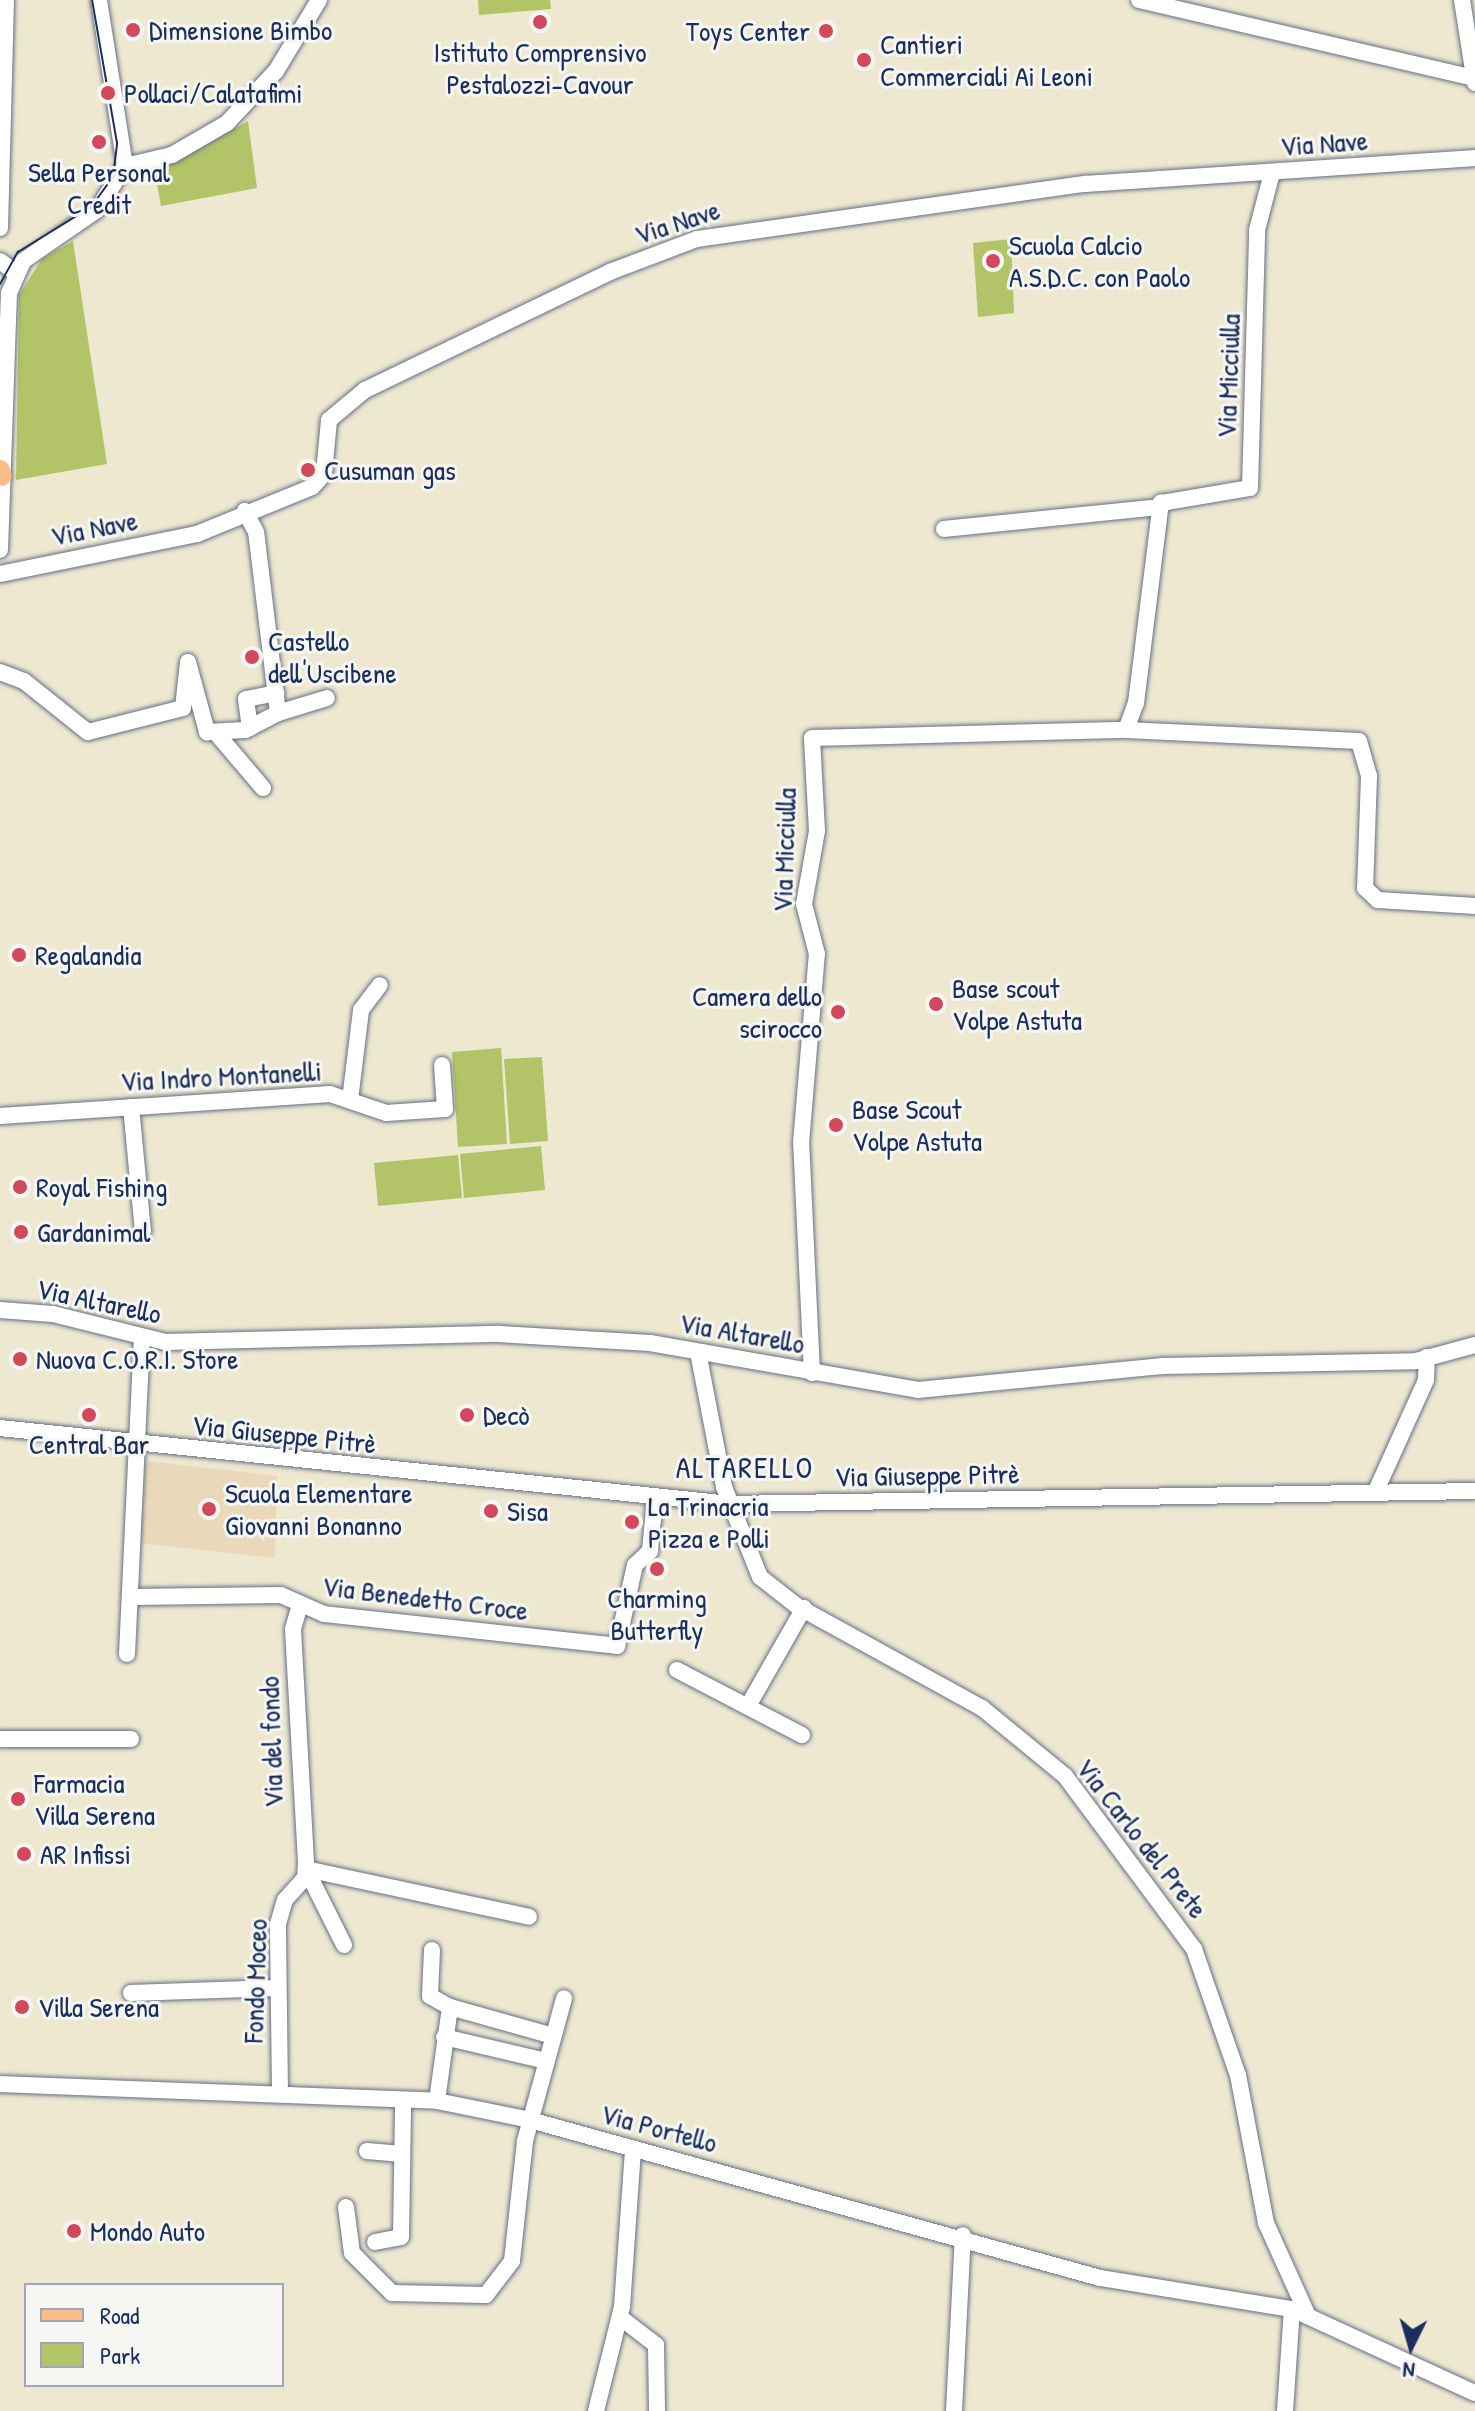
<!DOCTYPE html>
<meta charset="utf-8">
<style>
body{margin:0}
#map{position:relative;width:1475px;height:2411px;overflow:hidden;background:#eee8d1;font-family:"Patrick Hand",sans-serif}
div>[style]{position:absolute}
.built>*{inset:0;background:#e9d9ba}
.green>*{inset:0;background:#b2c467}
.roads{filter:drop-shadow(0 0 2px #657086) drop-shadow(0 0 2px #657086)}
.minor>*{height:16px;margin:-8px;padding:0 8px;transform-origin:8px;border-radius:8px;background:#fff}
.major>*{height:20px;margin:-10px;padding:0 10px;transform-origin:10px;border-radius:10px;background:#f8bd89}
.tram>*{height:2px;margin:-1px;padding:0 1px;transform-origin:1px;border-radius:1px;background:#1b2f5e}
.dots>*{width:22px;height:22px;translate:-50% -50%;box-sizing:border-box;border:4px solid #f6f6f2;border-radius:50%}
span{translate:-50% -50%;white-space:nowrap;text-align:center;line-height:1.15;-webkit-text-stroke:6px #f6f6f2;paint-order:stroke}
.poi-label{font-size:28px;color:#1b2f5e}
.left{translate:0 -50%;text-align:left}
.right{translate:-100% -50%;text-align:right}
.street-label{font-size:28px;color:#1b2f5e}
.neighbourhood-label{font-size:30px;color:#1b2f5e;letter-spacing:2px}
.legend{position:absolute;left:24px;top:2283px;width:260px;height:104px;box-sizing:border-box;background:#f6f6f2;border:2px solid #9ea6b7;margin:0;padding:10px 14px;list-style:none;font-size:24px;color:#1b2f5e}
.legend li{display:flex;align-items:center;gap:16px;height:40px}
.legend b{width:40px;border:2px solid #9ea6b7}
.north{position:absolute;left:1371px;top:2307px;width:80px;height:80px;-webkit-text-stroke:6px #f6f6f2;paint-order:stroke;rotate:185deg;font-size:22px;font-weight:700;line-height:32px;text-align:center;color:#1b2f5e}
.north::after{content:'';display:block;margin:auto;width:28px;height:36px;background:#1b2f5e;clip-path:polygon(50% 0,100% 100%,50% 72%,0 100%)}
</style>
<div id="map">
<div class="built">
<i style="clip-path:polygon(145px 1461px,277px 1476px,275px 1558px,140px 1543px)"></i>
</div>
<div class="green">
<i style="clip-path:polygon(478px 0,550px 0,551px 9px,479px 15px)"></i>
<i style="clip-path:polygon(248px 121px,257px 188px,161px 206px,155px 173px)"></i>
<i style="clip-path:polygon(1011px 239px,1014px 313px,978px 317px,973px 243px)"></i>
<i style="clip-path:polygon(73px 241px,107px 464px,16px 480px,19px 295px,42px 259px)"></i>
<i style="clip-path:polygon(501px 1048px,507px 1144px,458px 1147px,452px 1052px)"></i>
<i style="clip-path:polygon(542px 1057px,548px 1141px,510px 1144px,504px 1059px)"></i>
<i style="clip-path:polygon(541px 1146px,545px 1190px,464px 1198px,460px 1154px)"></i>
<i style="clip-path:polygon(458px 1155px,462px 1198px,378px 1206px,374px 1163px)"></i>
</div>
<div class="roads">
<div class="minor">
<i style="left:1139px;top:0;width:344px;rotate:13.1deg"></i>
<i style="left:1462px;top:0;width:84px;rotate:81.1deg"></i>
<i style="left:125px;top:166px;width:48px;rotate:-13.2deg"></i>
<i style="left:172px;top:155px;width:64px;rotate:-30.2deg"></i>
<i style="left:227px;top:123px;width:71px;rotate:-46.7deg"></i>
<i style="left:276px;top:71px;width:83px;rotate:-58.8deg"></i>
<i style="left:0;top:228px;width:228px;rotate:-88.5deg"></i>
<i style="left:0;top:261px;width:20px;rotate:37deg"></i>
<i style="left:944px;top:529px;width:218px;rotate:-5.8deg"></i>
<i style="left:0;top:550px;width:257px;rotate:-88deg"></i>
<i style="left:9px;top:293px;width:35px;rotate:-66deg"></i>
<i style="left:23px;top:261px;width:90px;rotate:-34.6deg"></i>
<i style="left:97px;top:210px;width:52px;rotate:-57.5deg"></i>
<i style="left:125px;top:166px;width:168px;rotate:-98.9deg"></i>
<i style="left:0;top:574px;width:201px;rotate:-11.5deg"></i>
<i style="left:197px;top:534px;width:124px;rotate:-22.2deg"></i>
<i style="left:312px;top:487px;width:18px;rotate:-47deg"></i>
<i style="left:324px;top:474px;width:54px;rotate:-84.7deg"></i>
<i style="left:329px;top:420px;width:47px;rotate:-39.8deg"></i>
<i style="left:365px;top:390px;width:272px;rotate:-25.7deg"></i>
<i style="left:610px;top:272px;width:93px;rotate:-20.8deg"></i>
<i style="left:697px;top:239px;width:392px;rotate:-8.1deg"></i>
<i style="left:1085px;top:184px;width:391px;rotate:-3.8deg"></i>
<i style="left:0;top:672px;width:26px;rotate:21deg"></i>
<i style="left:24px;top:681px;width:82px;rotate:38.6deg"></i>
<i style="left:88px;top:732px;width:98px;rotate:-14.2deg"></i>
<i style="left:183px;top:708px;width:46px;rotate:-83.8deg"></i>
<i style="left:188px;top:662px;width:73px;rotate:74.8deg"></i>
<i style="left:207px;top:732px;width:38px;rotate:-3deg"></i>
<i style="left:245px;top:730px;width:37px;rotate:-27deg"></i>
<i style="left:278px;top:713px;width:182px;rotate:-96.9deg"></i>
<i style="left:256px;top:532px;width:24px;rotate:-118deg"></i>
<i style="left:278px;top:713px;width:51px;rotate:-17deg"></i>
<i style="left:250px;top:728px;width:29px;rotate:-98deg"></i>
<i style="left:246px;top:699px;width:31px;rotate:-11deg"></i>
<i style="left:1126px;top:730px;width:233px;rotate:2.7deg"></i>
<i style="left:1359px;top:741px;width:36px;rotate:74deg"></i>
<i style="left:1369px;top:776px;width:112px;rotate:92deg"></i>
<i style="left:1365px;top:888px;width:18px;rotate:43deg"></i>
<i style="left:1378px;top:900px;width:97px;rotate:3.5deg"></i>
<i style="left:217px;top:734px;width:71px;rotate:49.6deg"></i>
<i style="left:350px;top:1100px;width:91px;rotate:-83deg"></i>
<i style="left:361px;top:1010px;width:31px;rotate:-53deg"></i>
<i style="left:131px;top:1107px;width:125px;rotate:84.5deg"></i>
<i style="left:0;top:1116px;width:331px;rotate:-3.8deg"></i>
<i style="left:330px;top:1094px;width:59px;rotate:18.7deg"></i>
<i style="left:386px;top:1113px;width:59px;rotate:-3.9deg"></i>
<i style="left:445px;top:1109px;width:44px;rotate:-93.9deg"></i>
<i style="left:0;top:1310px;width:53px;rotate:4.3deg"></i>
<i style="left:53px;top:1314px;width:115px;rotate:14deg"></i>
<i style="left:165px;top:1342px;width:334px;rotate:-1.4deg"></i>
<i style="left:499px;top:1334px;width:151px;rotate:3.4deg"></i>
<i style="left:650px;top:1343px;width:272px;rotate:9.9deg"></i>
<i style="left:918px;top:1390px;width:246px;rotate:-5.6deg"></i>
<i style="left:1163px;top:1366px;width:253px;rotate:-1.1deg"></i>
<i style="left:1416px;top:1361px;width:61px;rotate:-15.2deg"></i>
<i style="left:698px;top:1352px;width:137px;rotate:79.1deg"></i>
<i style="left:724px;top:1487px;width:97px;rotate:68.2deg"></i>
<i style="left:760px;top:1577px;width:47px;rotate:38.1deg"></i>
<i style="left:797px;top:1606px;width:211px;rotate:28.9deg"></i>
<i style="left:982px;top:1708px;width:107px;rotate:39.3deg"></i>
<i style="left:1065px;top:1776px;width:216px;rotate:53.3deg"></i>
<i style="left:1194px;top:1949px;width:133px;rotate:70.8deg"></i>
<i style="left:1238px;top:2075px;width:151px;rotate:79.3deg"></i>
<i style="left:1266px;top:2223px;width:102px;rotate:65.7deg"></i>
<i style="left:812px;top:1373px;width:230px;rotate:-92.7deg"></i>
<i style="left:801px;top:1143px;width:190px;rotate:-85.2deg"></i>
<i style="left:817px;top:954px;width:52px;rotate:-104.6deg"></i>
<i style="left:804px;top:904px;width:74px;rotate:-79.9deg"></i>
<i style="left:817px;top:831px;width:93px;rotate:-93.1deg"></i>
<i style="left:812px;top:738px;width:314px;rotate:-1.5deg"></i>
<i style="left:1126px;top:730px;width:29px;rotate:-70deg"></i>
<i style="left:1136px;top:703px;width:202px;rotate:-82.9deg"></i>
<i style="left:1161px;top:503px;width:90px;rotate:-9.6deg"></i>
<i style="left:1250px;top:488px;width:258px;rotate:-88.4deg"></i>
<i style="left:1257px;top:230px;width:59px;rotate:-75.3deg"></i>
<i style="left:0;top:1428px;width:734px;rotate:5.94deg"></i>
<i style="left:730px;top:1504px;width:745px;rotate:-1deg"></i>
<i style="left:1375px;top:1493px;width:124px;rotate:-65.7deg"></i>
<i style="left:1426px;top:1380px;width:23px;rotate:-88deg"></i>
<i style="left:131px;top:1597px;width:150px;rotate:-0.8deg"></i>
<i style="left:281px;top:1595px;width:47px;rotate:23.8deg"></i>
<i style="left:324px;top:1614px;width:295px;rotate:6.2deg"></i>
<i style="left:617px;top:1646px;width:83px;rotate:-77.5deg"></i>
<i style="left:635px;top:1565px;width:21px;rotate:-43deg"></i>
<i style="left:650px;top:1551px;width:53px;rotate:-84.6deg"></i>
<i style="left:127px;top:1654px;width:315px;rotate:-87.3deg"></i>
<i style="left:677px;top:1670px;width:141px;rotate:27.5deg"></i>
<i style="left:748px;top:1706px;width:113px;rotate:-60.3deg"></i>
<i style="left:0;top:1739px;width:131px"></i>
<i style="left:306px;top:1869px;width:228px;rotate:12.1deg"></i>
<i style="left:306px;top:1869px;width:85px;rotate:63.4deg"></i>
<i style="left:432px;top:1950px;width:46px;rotate:92.5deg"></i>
<i style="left:430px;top:1996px;width:23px;rotate:29deg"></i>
<i style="left:450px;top:2007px;width:95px;rotate:97.9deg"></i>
<i style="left:131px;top:1993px;width:145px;rotate:-2deg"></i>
<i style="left:450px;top:2007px;width:107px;rotate:15.7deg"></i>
<i style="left:444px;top:2037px;width:105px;rotate:13.2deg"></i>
<i style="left:0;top:2084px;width:437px;rotate:2.2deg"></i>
<i style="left:437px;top:2101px;width:95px;rotate:11.5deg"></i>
<i style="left:530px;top:2120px;width:591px;rotate:15.49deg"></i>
<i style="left:1100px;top:2278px;width:194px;rotate:9.2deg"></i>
<i style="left:1292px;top:2309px;width:201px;rotate:24.7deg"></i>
<i style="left:280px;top:2094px;width:170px;rotate:-90.7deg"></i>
<i style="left:278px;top:1924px;width:25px;rotate:-74deg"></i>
<i style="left:285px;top:1900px;width:30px;rotate:-48deg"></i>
<i style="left:305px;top:1878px;width:16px;rotate:-86deg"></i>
<i style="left:306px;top:1862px;width:233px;rotate:-93.2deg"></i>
<i style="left:293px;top:1629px;width:26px;rotate:-74deg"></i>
<i style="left:367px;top:2151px;width:32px;rotate:5deg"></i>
<i style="left:346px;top:2207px;width:46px;rotate:82.6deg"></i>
<i style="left:352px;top:2253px;width:57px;rotate:45deg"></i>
<i style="left:392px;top:2293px;width:94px;rotate:1.2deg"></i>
<i style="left:486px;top:2295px;width:43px;rotate:-52.6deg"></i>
<i style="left:512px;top:2261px;width:121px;rotate:-83.8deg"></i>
<i style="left:525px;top:2141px;width:148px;rotate:-74.7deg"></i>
<i style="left:375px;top:2242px;width:26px;rotate:-11deg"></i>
<i style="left:401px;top:2237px;width:134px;rotate:-89.1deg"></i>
<i style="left:621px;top:2318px;width:44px;rotate:37.6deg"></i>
<i style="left:656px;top:2345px;width:66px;rotate:89.1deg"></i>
<i style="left:596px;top:2411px;width:107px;rotate:-76deg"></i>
<i style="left:622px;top:2307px;width:159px;rotate:-86deg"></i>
<i style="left:954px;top:2411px;width:176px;rotate:-87.1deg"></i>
<i style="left:1285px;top:2411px;width:102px;rotate:-86.1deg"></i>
</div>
<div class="major">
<i style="left:0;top:470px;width:6px;rotate:72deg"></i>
</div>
</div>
<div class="tram">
<i style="left:0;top:284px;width:37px;rotate:-61deg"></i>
<i style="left:18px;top:252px;width:86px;rotate:-31.7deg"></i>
<i style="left:91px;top:207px;width:37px;rotate:-54deg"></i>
<i style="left:113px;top:177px;width:34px;rotate:-83deg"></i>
<i style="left:117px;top:143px;width:145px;rotate:-99.9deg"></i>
</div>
<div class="dots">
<i style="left:540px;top:22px;background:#d1495b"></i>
<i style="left:133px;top:30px;background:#d1495b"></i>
<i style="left:826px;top:31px;background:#d1495b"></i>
<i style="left:864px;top:60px;background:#d1495b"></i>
<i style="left:108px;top:93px;background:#d1495b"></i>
<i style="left:99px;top:142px;background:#d1495b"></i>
<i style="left:993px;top:261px;background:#d1495b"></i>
<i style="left:308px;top:470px;background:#d1495b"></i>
<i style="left:252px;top:657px;background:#d1495b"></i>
<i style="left:19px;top:955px;background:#d1495b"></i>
<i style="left:936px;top:1004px;background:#d1495b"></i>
<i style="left:838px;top:1012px;background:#d1495b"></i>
<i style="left:836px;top:1125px;background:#d1495b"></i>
<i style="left:20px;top:1187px;background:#d1495b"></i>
<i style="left:21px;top:1232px;background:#d1495b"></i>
<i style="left:20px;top:1359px;background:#d1495b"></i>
<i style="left:89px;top:1415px;background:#d1495b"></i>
<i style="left:467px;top:1415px;background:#d1495b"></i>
<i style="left:209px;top:1509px;background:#d1495b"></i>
<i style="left:491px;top:1511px;background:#d1495b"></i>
<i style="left:632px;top:1522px;background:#d1495b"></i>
<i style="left:657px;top:1569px;background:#d1495b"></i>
<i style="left:18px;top:1799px;background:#d1495b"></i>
<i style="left:24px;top:1854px;background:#d1495b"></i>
<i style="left:22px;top:2007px;background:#d1495b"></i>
<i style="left:74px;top:2231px;background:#d1495b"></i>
</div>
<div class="poi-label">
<span class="left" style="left:149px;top:30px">Dimensione Bimbo</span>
<span class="right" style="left:810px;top:31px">Toys Center</span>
<span class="left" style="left:880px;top:60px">Cantieri<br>Commerciali Ai Leoni</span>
<span style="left:540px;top:68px">Istituto Comprensivo<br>Pestalozzi-Cavour</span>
<span class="left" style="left:124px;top:93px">Pollaci/Calatafimi</span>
<span style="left:99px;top:188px">Sella Personal<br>Credit</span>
<span class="left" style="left:1009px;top:261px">Scuola Calcio<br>A.S.D.C. con Paolo</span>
<span class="left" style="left:324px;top:470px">Cusuman gas</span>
<span class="left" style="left:268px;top:657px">Castello<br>dell'Uscibene</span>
<span class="left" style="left:35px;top:955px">Regalandia</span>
<span class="left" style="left:952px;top:1004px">Base scout<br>Volpe Astuta</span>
<span class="right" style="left:822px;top:1012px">Camera dello<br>scirocco</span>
<span class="left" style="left:852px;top:1125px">Base Scout<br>Volpe Astuta</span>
<span class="left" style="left:36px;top:1187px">Royal Fishing</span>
<span class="left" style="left:37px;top:1232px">Gardanimal</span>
<span class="left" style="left:36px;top:1359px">Nuova C.O.R.I. Store</span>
<span class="left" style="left:483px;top:1415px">Decò</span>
<span style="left:89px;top:1444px">Central Bar</span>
<span class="left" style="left:225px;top:1509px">Scuola Elementare<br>Giovanni Bonanno</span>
<span class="left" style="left:648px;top:1522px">La Trinacria<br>Pizza e Polli</span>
<span class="left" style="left:507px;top:1511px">Sisa</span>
<span style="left:657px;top:1614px">Charming<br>Butterfly</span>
<span class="left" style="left:34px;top:1799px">Farmacia<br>Villa Serena</span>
<span class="left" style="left:40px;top:1854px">AR Infissi</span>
<span class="left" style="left:38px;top:2007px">Villa Serena</span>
<span class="left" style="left:90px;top:2231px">Mondo Auto</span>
</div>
<div class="street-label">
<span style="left:1324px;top:143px;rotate:-4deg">Via Nave</span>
<span style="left:677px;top:222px;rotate:-18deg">Via Nave</span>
<span style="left:1228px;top:376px;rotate:-88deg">Via Micciulla</span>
<span style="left:94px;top:528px;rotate:-11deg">Via Nave</span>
<span style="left:784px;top:850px;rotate:-88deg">Via Micciulla</span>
<span style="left:221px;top:1076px;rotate:-3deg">Via Indro Montanelli</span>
<span style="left:99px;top:1301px;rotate:12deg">Via Altarello</span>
<span style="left:742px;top:1333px;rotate:10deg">Via Altarello</span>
<span style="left:284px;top:1434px;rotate:6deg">Via Giuseppe Pitrè</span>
<span style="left:927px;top:1475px;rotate:-1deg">Via Giuseppe Pitrè</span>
<span style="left:425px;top:1598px;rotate:7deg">Via Benedetto Croce</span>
<span style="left:271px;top:1742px;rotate:-92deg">Via del fondo</span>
<span style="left:1142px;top:1838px;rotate:52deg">Via Carlo del Prete</span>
<span style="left:255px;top:1981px;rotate:-88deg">Fondo Moceo</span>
<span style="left:659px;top:2128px;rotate:15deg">Via Portello</span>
</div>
<div class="neighbourhood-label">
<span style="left:745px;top:1467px">ALTARELLO</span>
</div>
<ul class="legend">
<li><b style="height:10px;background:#f8bd89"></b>Road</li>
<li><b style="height:22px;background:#b2c467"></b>Park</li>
</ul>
<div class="north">N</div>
</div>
